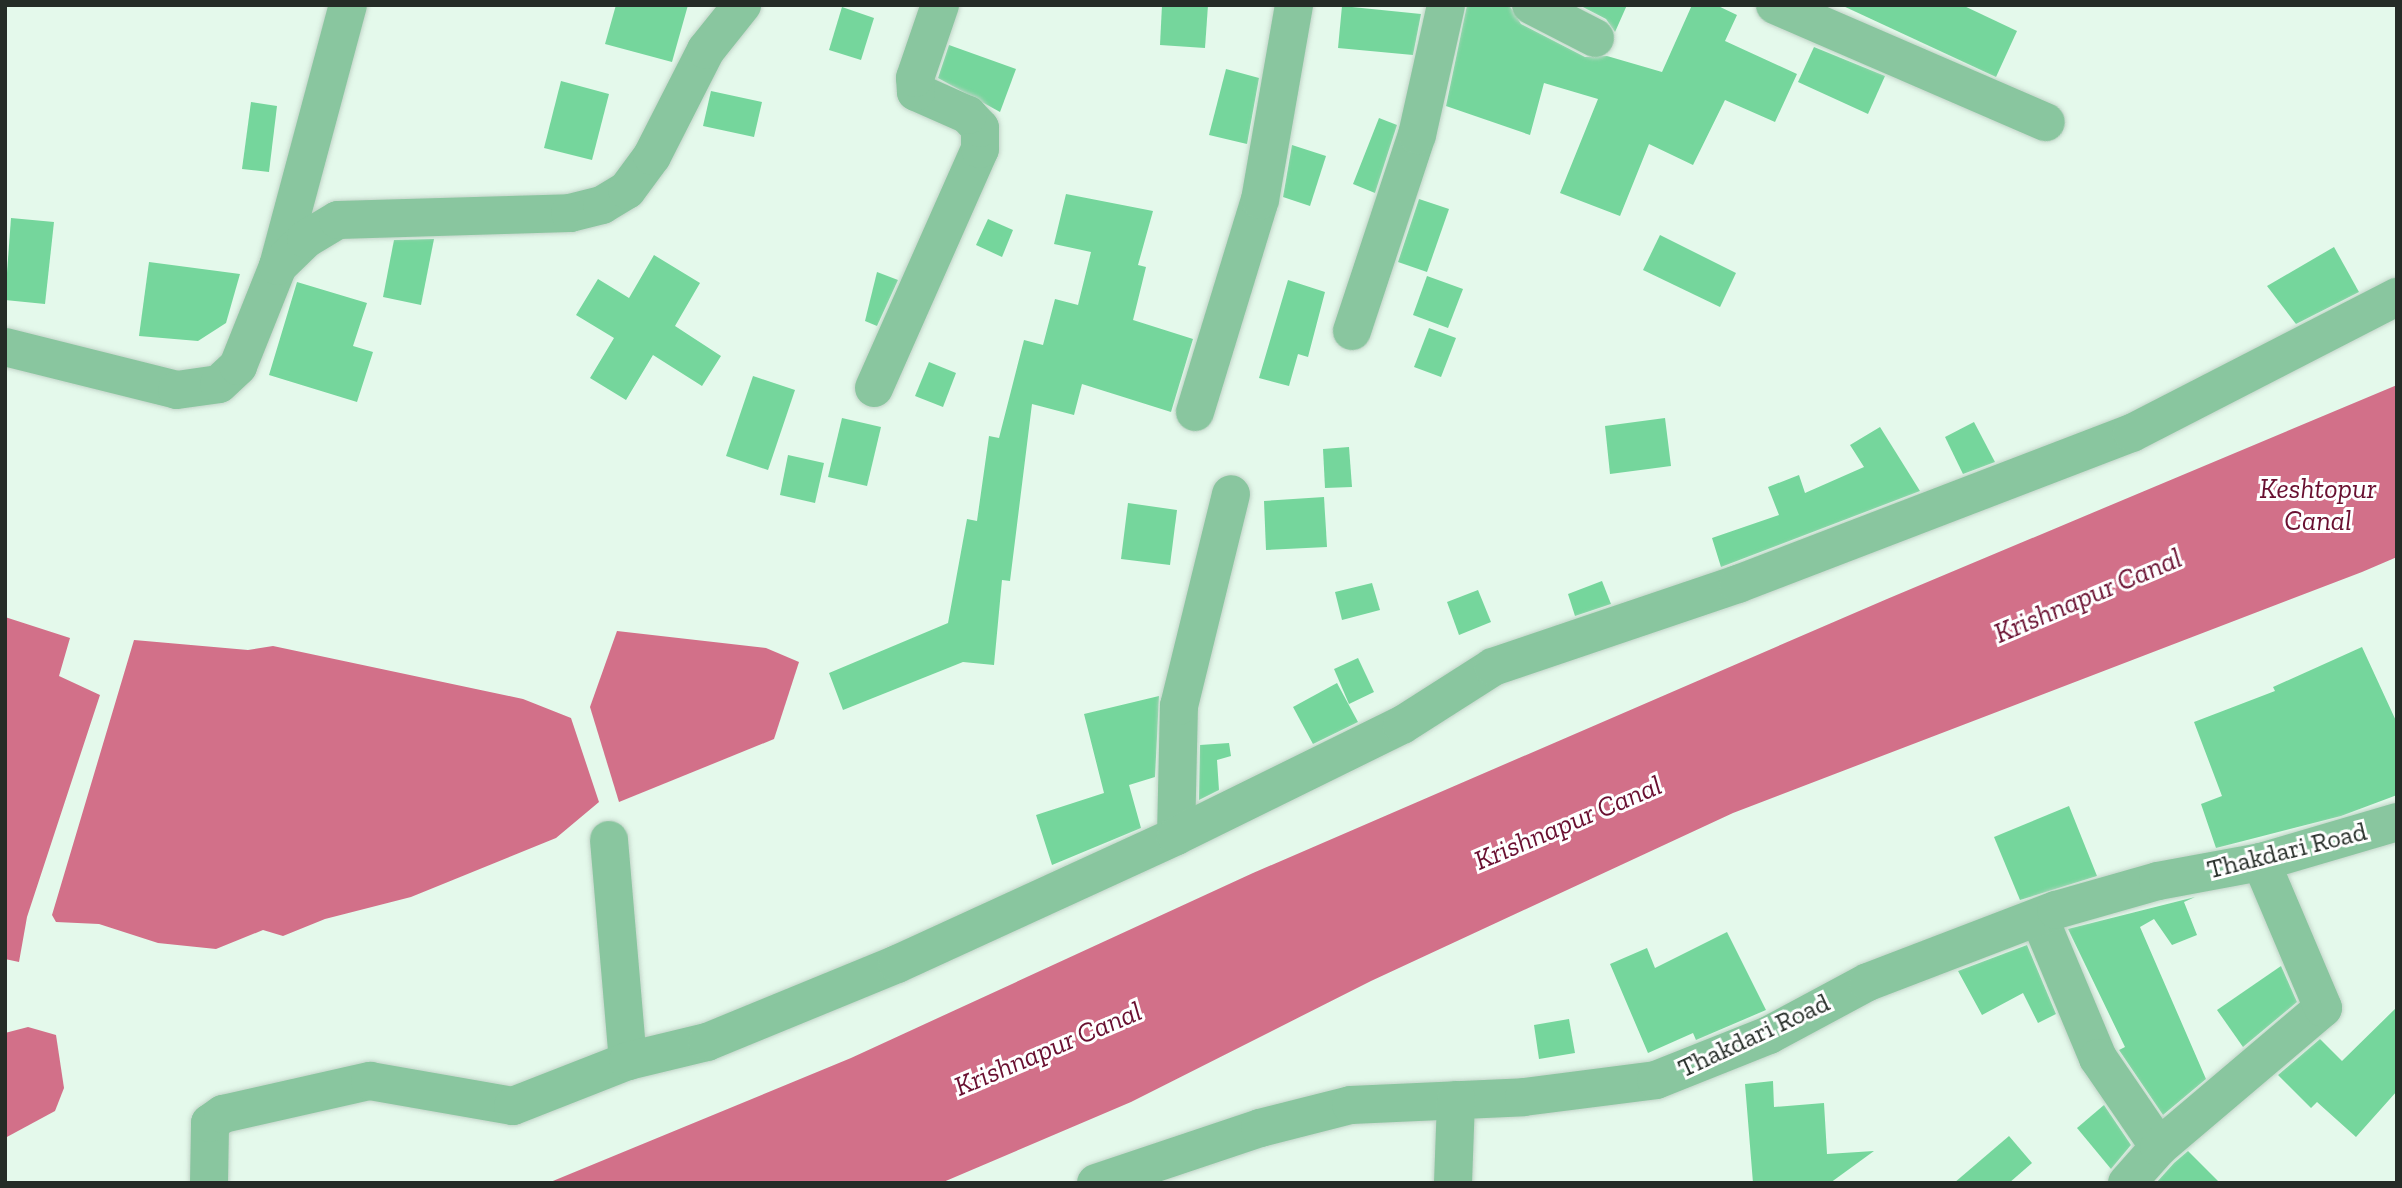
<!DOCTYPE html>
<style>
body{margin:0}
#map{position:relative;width:2402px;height:1188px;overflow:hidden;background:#e4f9eb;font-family:"Zilla Slab",serif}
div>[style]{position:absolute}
.water>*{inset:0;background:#d27089}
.building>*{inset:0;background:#75d69c}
.roads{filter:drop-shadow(0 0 2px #c2d4c8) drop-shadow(0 0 2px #c2d4c8)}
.minor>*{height:38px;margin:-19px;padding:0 19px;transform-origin:19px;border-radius:19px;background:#89c69f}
span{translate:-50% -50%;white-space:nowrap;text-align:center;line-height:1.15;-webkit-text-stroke:6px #fff;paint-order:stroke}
.street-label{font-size:26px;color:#252c27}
.water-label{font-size:28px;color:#690f30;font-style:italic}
.frame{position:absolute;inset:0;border:7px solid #252c27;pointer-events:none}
</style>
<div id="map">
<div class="water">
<i style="clip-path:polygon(2397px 385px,2397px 557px,2362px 572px,1733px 813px,1371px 981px,1131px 1102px,941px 1183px,548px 1183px,851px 1058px,1253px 873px,1887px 599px)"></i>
<i style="clip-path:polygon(5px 617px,70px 638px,59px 676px,100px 695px,27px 917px,19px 962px,5px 959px)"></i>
<i style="clip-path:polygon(617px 631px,766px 648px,799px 662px,774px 739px,619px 802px,590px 707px)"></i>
<i style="clip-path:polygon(134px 640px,248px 650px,273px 646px,523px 699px,571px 718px,599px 802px,556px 838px,411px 897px,325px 919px,283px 936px,263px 930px,216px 949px,158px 943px,99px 924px,56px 922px,52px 915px)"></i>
<i style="clip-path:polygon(28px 1027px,56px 1035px,64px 1088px,55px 1111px,5px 1138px,5px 1033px)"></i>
</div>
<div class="building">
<i style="clip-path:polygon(616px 5px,688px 5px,672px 62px,605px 44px)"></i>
<i style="clip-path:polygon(1162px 5px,1208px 5px,1205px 48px,1160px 45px)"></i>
<i style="clip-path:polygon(1467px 5px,1509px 5px,1521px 24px,1585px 57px,1607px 56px,1662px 72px,1692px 5px,1716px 5px,1737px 15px,1725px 41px,1797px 74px,1775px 122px,1725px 100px,1693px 165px,1649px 144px,1620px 216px,1560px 193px,1598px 99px,1544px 83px,1530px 135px,1446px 106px)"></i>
<i style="clip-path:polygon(1579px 5px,1627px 5px,1615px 32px,1606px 19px)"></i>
<i style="clip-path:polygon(1841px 5px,1962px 5px,2017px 31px,1996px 77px)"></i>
<i style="clip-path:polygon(1342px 6px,1421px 14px,1413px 55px,1338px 48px)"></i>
<i style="clip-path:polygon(842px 7px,874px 18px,861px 60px,829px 50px)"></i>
<i style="clip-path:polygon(949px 45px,1016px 69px,1000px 112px,938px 78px)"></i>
<i style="clip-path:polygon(1814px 47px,1885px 76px,1868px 114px,1798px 82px)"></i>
<i style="clip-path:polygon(1226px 69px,1259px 78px,1247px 144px,1209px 135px)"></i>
<i style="clip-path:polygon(561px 81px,609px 94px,592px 160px,544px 148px)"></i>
<i style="clip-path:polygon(711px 91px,762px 102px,754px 137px,703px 126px)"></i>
<i style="clip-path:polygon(251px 102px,277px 106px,269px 172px,242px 169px)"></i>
<i style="clip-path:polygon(1379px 118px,1397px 125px,1375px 193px,1353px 184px)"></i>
<i style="clip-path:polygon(1292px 145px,1326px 156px,1310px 206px,1283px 197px)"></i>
<i style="clip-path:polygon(1066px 194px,1153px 211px,1138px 265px,1146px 267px,1133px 320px,1193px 339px,1171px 412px,1082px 384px,1074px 415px,1032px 404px,1010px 581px,1002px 580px,994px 665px,963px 662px,843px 710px,829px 673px,948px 623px,967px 519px,977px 521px,989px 436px,999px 438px,1024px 340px,1043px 345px,1055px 299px,1078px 305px,1091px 252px,1054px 244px)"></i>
<i style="clip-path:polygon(1419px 199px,1449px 209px,1427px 272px,1398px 262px)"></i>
<i style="clip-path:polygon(11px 218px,54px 222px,45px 304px,5px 300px)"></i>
<i style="clip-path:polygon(988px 219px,1013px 230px,1002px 257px,976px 245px)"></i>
<i style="clip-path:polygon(1660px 235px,1736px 273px,1720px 307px,1643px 270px)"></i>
<i style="clip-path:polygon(434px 239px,421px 305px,383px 297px,394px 240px)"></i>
<i style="clip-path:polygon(2334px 247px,2359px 292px,2296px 324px,2267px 286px)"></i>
<i style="clip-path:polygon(654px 255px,700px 283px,675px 326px,721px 356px,702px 386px,653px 355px,626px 400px,590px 378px,614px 338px,576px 315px,598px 279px,629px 298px)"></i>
<i style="clip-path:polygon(149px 262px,240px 274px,226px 323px,198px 341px,139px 336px)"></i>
<i style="clip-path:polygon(877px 272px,898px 280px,877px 326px,865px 321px)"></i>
<i style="clip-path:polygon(1427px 276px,1463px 289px,1448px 328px,1413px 315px)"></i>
<i style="clip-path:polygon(1288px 280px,1325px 292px,1308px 357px,1298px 354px,1289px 386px,1259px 378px)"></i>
<i style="clip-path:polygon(297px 282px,367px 303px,353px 346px,373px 352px,357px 402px,269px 375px)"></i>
<i style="clip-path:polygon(1429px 328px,1456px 338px,1441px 377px,1414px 367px)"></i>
<i style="clip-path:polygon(929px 362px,956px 373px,943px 407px,915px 396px)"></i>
<i style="clip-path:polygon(753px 376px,795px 390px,768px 470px,726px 456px)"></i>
<i style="clip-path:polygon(842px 418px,881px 427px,867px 486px,828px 477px)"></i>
<i style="clip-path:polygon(1665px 418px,1671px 466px,1610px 474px,1605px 426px)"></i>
<i style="clip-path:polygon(1974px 422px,1995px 462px,1963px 474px,1945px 437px)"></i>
<i style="clip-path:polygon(1880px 427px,1920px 491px,1721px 567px,1712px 538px,1779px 515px,1768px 487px,1799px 475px,1805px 493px,1864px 467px,1850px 445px)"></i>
<i style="clip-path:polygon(1349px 447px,1352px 487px,1325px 488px,1323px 449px)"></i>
<i style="clip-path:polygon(788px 455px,824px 463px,815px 503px,780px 495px)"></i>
<i style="clip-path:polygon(1324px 497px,1327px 547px,1266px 550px,1264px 501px)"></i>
<i style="clip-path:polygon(1128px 503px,1177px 510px,1170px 565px,1121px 559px)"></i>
<i style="clip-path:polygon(1602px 581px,1611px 604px,1575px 616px,1568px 594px)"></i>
<i style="clip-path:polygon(1372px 583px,1380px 610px,1342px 620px,1335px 592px)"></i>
<i style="clip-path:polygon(1478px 590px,1491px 622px,1459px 635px,1447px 602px)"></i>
<i style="clip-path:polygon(2362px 647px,2397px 723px,2397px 795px,2341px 816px,2216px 848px,2201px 804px,2222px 796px,2194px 722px,2275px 691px,2273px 687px)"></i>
<i style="clip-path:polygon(1358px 658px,1374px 692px,1349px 704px,1334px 669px)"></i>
<i style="clip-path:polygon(1337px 683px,1358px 722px,1313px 744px,1293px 707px)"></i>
<i style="clip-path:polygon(1159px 696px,1155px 777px,1129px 785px,1141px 828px,1052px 865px,1036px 815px,1104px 793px,1084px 714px)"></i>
<i style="clip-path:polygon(1229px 743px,1231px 756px,1217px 760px,1219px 790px,1199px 800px,1200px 745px)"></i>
<i style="clip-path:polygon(2069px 806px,2097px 876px,2020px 900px,1994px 837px)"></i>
<i style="clip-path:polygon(2195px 897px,2184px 902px,2197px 935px,2172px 945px,2154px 919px,2140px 927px,2206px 1079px,2163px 1115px,2119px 1050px,2125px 1047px,2068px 929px)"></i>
<i style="clip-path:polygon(1727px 932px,1766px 1010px,1696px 1040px,1693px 1033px,1648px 1053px,1610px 964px,1647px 948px,1655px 968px)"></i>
<i style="clip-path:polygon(2027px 945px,2056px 1014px,2038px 1023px,2023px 993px,1982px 1015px,1958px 971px)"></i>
<i style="clip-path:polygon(2281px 966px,2297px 1002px,2243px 1047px,2217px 1010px)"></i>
<i style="clip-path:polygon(2397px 1007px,2397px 1091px,2356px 1137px,2317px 1102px,2311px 1108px,2278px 1075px,2320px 1039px,2342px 1061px)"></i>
<i style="clip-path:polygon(1569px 1019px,1575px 1053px,1539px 1059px,1534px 1025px)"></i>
<i style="clip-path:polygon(1773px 1081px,1774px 1107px,1824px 1103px,1827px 1154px,1874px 1151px,1830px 1183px,1753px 1183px,1745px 1084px)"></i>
<i style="clip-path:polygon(2104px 1105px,2131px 1145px,2111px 1169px,2077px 1128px)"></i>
<i style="clip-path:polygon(2009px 1136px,2032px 1163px,2009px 1183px,1954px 1183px)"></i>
<i style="clip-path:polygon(2188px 1151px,2220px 1183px,2156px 1183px,2174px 1163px)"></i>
</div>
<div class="roads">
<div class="minor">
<i style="left:1531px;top:5px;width:72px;rotate:27.3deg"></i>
<i style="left:1775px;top:5px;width:295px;rotate:23.4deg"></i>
<i style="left:278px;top:266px;width:270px;rotate:-75deg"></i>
<i style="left:1352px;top:331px;width:206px;rotate:-71.7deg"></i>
<i style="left:1417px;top:135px;width:133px;rotate:-77.4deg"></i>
<i style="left:5px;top:347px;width:177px;rotate:14deg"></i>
<i style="left:177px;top:390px;width:42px;rotate:-8.1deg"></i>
<i style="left:219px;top:384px;width:26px;rotate:-43deg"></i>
<i style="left:238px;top:366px;width:108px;rotate:-68.2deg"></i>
<i style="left:278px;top:266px;width:39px;rotate:-44deg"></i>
<i style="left:306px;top:239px;width:37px;rotate:-31deg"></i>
<i style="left:338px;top:220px;width:232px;rotate:-1.7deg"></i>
<i style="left:570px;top:213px;width:33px;rotate:-14deg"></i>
<i style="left:602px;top:205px;width:29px;rotate:-31deg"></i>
<i style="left:627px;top:190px;width:42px;rotate:-53.7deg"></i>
<i style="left:652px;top:156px;width:119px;rotate:-63deg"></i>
<i style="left:706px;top:50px;width:58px;rotate:-51.3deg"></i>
<i style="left:874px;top:388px;width:261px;rotate:-66.1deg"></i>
<i style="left:980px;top:149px;width:21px;rotate:-90deg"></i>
<i style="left:980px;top:128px;width:18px;rotate:-133deg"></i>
<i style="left:968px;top:115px;width:57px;rotate:-156.1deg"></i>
<i style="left:916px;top:92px;width:14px;rotate:-94deg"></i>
<i style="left:915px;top:78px;width:77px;rotate:-71.1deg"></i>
<i style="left:1195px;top:412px;width:222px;rotate:-73deg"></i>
<i style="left:1260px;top:200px;width:198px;rotate:-80.1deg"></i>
<i style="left:1176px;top:836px;width:130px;rotate:-88.7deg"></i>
<i style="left:1179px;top:706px;width:218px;rotate:-76.2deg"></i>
<i style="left:609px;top:840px;width:222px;rotate:85.1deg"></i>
<i style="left:2039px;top:917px;width:153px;rotate:67.3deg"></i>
<i style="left:2098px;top:1058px;width:108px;rotate:55.6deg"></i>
<i style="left:209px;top:1183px;width:60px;rotate:-89deg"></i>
<i style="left:210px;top:1123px;width:16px;rotate:-35deg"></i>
<i style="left:223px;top:1114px;width:151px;rotate:-12.7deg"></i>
<i style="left:370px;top:1081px;width:145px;rotate:9.9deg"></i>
<i style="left:513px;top:1106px;width:123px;rotate:-21.4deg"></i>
<i style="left:628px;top:1061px;width:81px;rotate:-13.5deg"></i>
<i style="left:707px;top:1042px;width:205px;rotate:-22.3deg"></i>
<i style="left:897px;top:964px;width:307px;rotate:-24.6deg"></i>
<i style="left:1176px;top:836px;width:252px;rotate:-26.2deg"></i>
<i style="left:1402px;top:725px;width:108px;rotate:-32.5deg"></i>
<i style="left:1493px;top:667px;width:259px;rotate:-18.7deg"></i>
<i style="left:1738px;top:584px;width:422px;rotate:-21deg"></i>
<i style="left:2132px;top:433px;width:298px;rotate:-27.2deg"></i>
<i style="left:1096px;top:1183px;width:173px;rotate:-18.5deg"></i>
<i style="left:1260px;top:1128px;width:94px;rotate:-14.2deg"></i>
<i style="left:1351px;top:1105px;width:173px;rotate:-2.6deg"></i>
<i style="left:1524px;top:1097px;width:133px;rotate:-7.3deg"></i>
<i style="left:1656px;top:1080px;width:122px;rotate:-21.7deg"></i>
<i style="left:1769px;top:1035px;width:112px;rotate:-28.2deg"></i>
<i style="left:1868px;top:982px;width:201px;rotate:-21deg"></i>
<i style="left:2056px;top:910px;width:106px;rotate:-15.9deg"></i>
<i style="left:2158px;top:881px;width:105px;rotate:-10.5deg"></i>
<i style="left:2261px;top:862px;width:142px;rotate:-16.4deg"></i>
<i style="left:1453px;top:1183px;width:83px;rotate:-87.9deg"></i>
<i style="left:2127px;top:1183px;width:48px;rotate:-48.4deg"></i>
<i style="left:2159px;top:1147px;width:215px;rotate:-40.3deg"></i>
<i style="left:2323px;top:1008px;width:159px;rotate:-113deg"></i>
</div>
</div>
<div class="street-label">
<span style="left:2287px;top:851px;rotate:-14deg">Thakdari Road</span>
<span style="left:1754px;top:1036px;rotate:-25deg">Thakdari Road</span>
</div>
<div class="water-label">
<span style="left:2318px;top:505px">Keshtopur<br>Canal</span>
<span style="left:2088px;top:596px;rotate:-23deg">Krishnapur Canal</span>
<span style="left:1568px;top:823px;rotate:-23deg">Krishnapur Canal</span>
<span style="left:1048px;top:1049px;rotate:-23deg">Krishnapur Canal</span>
</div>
<div class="frame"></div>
</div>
